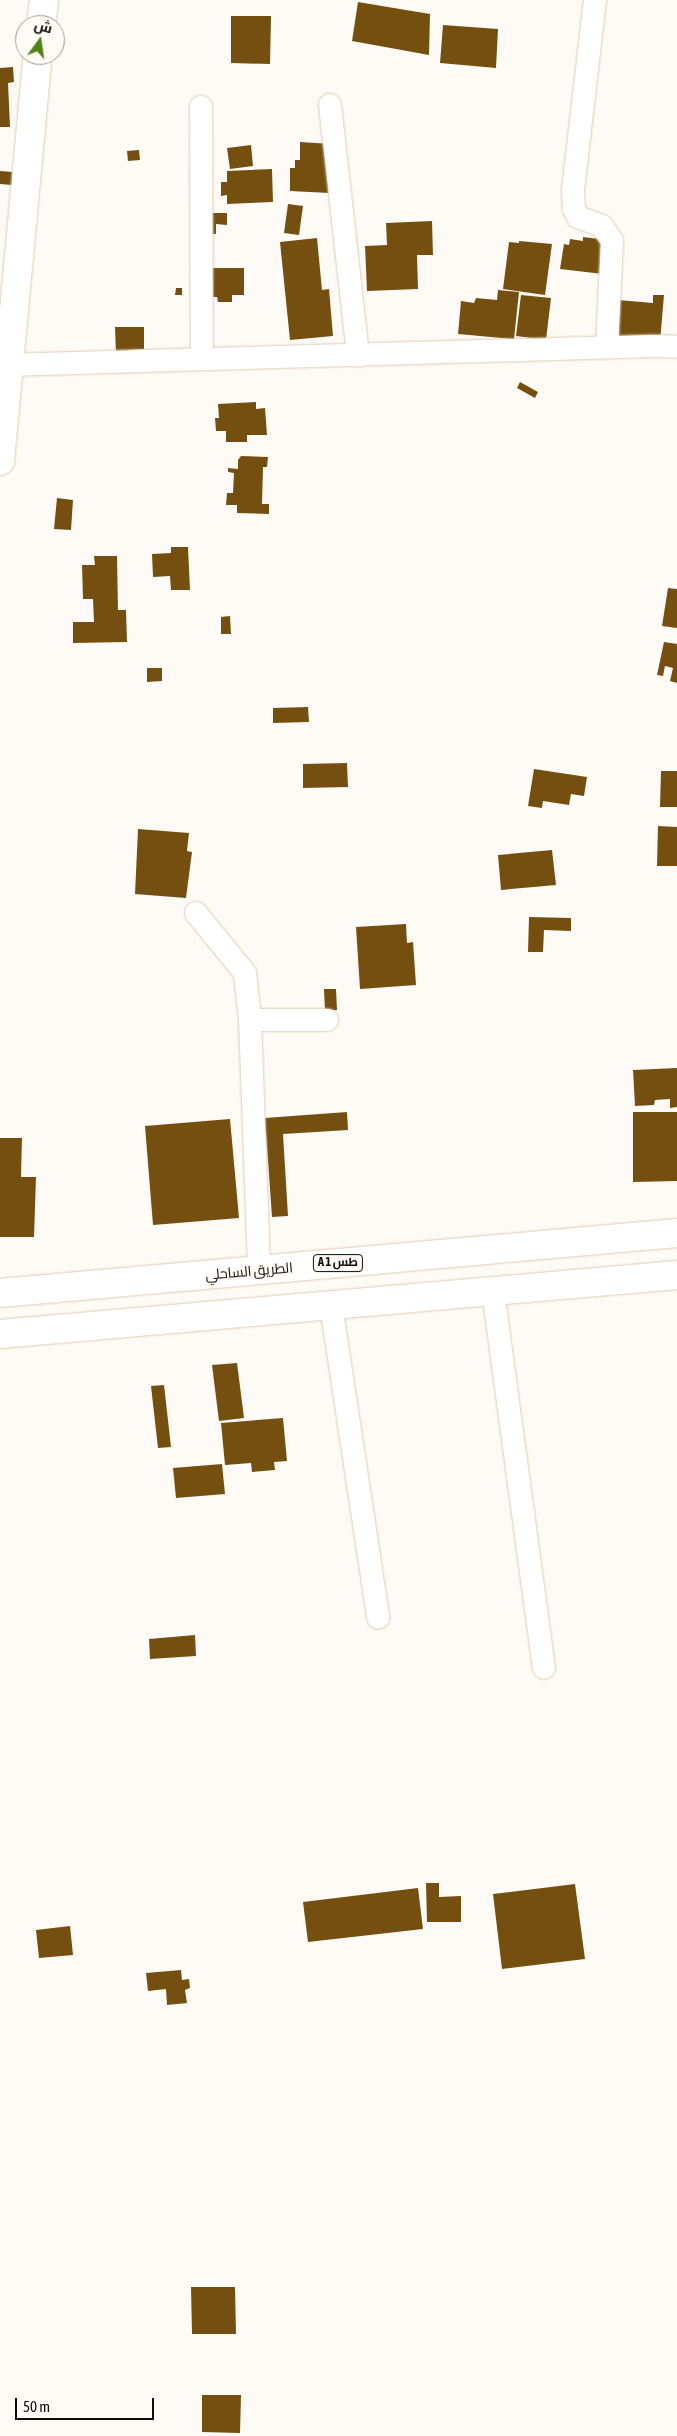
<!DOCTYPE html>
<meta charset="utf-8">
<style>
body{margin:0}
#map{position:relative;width:677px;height:2436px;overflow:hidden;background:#fefbf6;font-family:"Asap Condensed",Cairo,sans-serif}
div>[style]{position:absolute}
.building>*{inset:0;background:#754f0f}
.roads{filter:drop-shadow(0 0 1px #ddcdb5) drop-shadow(0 0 1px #ddcdb5)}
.street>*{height:22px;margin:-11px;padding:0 11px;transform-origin:11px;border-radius:11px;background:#fff}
.secondary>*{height:28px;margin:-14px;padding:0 14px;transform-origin:14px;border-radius:14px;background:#fff}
.highway>*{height:28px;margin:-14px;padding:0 14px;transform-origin:14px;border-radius:14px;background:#fff}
span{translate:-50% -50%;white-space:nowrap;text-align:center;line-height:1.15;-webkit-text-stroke:5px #fefbf6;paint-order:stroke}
.shield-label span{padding:1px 4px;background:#fefbf6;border:1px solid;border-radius:4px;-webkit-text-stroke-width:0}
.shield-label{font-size:12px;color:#110b04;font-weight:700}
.street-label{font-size:14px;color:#110b04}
.north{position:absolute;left:15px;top:15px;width:50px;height:50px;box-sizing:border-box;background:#fefbf6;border:1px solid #9f9b95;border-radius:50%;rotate:14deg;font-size:14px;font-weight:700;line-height:20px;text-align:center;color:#110b04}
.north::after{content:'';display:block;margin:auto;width:18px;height:22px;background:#528316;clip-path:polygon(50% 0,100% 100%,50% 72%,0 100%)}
.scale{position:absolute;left:15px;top:2398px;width:139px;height:22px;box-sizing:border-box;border:2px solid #110b04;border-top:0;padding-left:6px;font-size:15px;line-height:18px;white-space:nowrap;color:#110b04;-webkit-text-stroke:4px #fefbf6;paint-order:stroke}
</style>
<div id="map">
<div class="building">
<i style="clip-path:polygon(358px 2px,430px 14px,429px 55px,352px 41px)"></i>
<i style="clip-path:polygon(231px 16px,271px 16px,270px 64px,231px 63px)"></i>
<i style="clip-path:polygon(443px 25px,498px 29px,496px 68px,440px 63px)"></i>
<i style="clip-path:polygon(13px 67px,14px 82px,8px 83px,10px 127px,0 127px,0 68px)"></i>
<i style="clip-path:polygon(300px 142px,331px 144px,329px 193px,290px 191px,290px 168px,295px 168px,295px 160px,300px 160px)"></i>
<i style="clip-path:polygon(251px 145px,253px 166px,230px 169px,227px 148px)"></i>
<i style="clip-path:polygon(139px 150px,140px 160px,128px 161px,127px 151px)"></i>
<i style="clip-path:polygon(272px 169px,273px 202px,227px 204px,227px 195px,221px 196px,221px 182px,227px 182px,227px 171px)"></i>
<i style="clip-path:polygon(0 171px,12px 172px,12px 185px,0 184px)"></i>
<i style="clip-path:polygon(288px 204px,303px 206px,299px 235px,284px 233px)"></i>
<i style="clip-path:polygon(205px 213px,227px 213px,227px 225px,216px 224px,216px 234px,205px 234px)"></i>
<i style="clip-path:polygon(432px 221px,433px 255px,417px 255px,418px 289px,367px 291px,365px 246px,387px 245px,386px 223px)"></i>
<i style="clip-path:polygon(583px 237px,607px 240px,603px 274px,560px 269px,564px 244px,569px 245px,570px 239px,583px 241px)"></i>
<i style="clip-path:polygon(317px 238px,322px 290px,329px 289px,333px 336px,290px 340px,280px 242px)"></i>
<i style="clip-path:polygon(519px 241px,552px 244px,545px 295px,503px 289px,509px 242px,519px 243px)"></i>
<i style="clip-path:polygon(208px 268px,244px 268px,244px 295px,232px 295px,232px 302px,218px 302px,217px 297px,209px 297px)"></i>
<i style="clip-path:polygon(176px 288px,182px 288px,182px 295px,175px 295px)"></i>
<i style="clip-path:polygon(498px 290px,519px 292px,514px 339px,458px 334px,461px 301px,474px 303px,476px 298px,497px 300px)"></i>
<i style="clip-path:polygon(521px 295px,551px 298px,546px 340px,516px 336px)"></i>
<i style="clip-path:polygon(653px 295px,664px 295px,660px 342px,615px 339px,618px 300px,653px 303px)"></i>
<i style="clip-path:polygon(115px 327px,144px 327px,144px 349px,128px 350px,128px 355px,116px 355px)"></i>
<i style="clip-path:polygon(520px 382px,538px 392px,535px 398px,517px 388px)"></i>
<i style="clip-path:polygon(256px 402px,256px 409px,265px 408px,267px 435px,247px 435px,247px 442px,226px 442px,226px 431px,216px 431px,215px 418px,219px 418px,218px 404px)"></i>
<i style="clip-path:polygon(241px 456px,268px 457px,267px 467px,263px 467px,262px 504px,269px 504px,269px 514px,237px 513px,237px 505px,226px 505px,227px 493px,233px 493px,234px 473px,228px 472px,228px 468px,238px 469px,238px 460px)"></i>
<i style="clip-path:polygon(57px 498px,73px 500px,71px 530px,54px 529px)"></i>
<i style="clip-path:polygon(171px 547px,188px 547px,190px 590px,171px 590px,170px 576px,153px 577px,152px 554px,171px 553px)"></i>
<i style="clip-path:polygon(94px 556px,117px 556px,118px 610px,126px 610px,127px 642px,73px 643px,73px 622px,94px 622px,93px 599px,83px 599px,82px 565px,95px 565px)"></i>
<i style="clip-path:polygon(668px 588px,677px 589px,677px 628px,662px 626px)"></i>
<i style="clip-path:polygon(230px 616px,231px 634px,221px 634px,221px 617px)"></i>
<i style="clip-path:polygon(664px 642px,677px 644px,677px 683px,670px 681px,673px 668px,665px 666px,663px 676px,657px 675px)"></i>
<i style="clip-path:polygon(147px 668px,162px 668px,162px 681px,147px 682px)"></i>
<i style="clip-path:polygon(308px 707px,309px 722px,273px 723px,273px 708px)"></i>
<i style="clip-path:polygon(347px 763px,348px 787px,303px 788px,303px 764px)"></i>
<i style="clip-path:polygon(534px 769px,587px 777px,584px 796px,571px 794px,569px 805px,543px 801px,542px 808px,528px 806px)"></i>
<i style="clip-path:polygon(661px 771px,677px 771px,677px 807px,660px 807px)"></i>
<i style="clip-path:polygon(658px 826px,677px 827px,677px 866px,657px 866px)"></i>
<i style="clip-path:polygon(138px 829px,189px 833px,187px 851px,192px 852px,186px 898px,135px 894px)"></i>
<i style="clip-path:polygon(552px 850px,556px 885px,501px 890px,498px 855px)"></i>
<i style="clip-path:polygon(529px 917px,571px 918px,571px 931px,544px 930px,543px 952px,528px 952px)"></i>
<i style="clip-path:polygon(406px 924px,407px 943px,413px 942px,416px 985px,360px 989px,356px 927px)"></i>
<i style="clip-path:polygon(324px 989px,336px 989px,337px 1010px,325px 1011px)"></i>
<i style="clip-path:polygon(677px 1068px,677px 1107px,670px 1108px,670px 1099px,655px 1100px,654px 1105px,635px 1106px,633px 1070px)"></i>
<i style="clip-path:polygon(347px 1112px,348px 1130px,283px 1134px,288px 1216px,272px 1217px,265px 1118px)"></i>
<i style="clip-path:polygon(633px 1112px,677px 1112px,677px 1181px,633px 1182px)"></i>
<i style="clip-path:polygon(230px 1119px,239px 1218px,153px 1225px,145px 1126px)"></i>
<i style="clip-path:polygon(0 1138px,22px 1138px,21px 1177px,36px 1177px,34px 1237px,0 1237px)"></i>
<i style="clip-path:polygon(237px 1363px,244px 1418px,219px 1421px,212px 1365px)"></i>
<i style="clip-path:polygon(164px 1385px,171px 1447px,158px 1448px,151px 1386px)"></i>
<i style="clip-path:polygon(283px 1418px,287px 1461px,274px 1462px,275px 1470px,252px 1472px,251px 1463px,225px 1465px,221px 1423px)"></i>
<i style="clip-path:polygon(222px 1464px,225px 1494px,176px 1498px,173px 1468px)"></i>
<i style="clip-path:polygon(195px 1635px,196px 1656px,150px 1659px,149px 1639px)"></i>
<i style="clip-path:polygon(426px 1883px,439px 1883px,439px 1897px,461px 1896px,461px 1922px,427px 1922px)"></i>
<i style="clip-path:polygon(575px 1884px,585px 1959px,502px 1969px,493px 1894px)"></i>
<i style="clip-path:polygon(418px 1888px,423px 1929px,308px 1942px,303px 1902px)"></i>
<i style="clip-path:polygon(70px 1926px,73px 1955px,39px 1958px,36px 1930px)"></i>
<i style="clip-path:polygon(181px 1970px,182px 1980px,189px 1979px,190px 1988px,185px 1990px,187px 2003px,167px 2005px,166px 1989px,148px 1991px,146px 1973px)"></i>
<i style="clip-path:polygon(191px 2287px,235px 2287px,236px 2334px,192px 2334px)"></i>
<i style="clip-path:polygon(202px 2395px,241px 2395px,240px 2433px,202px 2432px)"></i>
</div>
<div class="roads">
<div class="street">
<i style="left:595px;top:0;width:192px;rotate:96.6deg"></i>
<i style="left:573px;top:191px;width:18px;rotate:87deg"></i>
<i style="left:574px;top:209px;width:9px;rotate:63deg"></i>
<i style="left:578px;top:217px;width:26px;rotate:21deg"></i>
<i style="left:602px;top:226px;width:18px;rotate:56deg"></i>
<i style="left:612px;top:241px;width:106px;rotate:92.7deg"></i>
<i style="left:330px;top:105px;width:252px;rotate:83.6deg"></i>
<i style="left:201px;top:107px;width:252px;rotate:89.8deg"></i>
<i style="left:7px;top:365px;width:647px;rotate:-1.68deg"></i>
<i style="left:654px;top:346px;width:23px;rotate:2deg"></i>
<i style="left:196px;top:913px;width:77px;rotate:50.8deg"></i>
<i style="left:245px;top:973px;width:47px;rotate:83.9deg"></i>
<i style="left:250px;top:1020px;width:250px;rotate:87.9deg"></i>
<i style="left:250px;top:1020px;width:77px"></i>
<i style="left:493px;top:1291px;width:380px;rotate:82.3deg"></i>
<i style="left:331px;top:1305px;width:316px;rotate:81.4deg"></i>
</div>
<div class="secondary">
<i style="left:41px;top:25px;width:25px;rotate:-83deg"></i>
<i style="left:0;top:461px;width:408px;rotate:-84.7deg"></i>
</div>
<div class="highway">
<i style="left:0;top:1293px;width:680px;rotate:-5.06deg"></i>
<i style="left:0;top:1334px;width:680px;rotate:-4.98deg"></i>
</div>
</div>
<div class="shield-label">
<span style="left:338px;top:1263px">A 1 طس</span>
</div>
<div class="street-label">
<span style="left:249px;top:1271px;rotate:-5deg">الطريق الساحلي</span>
</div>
<div class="north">ش</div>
<div class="scale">50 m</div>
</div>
